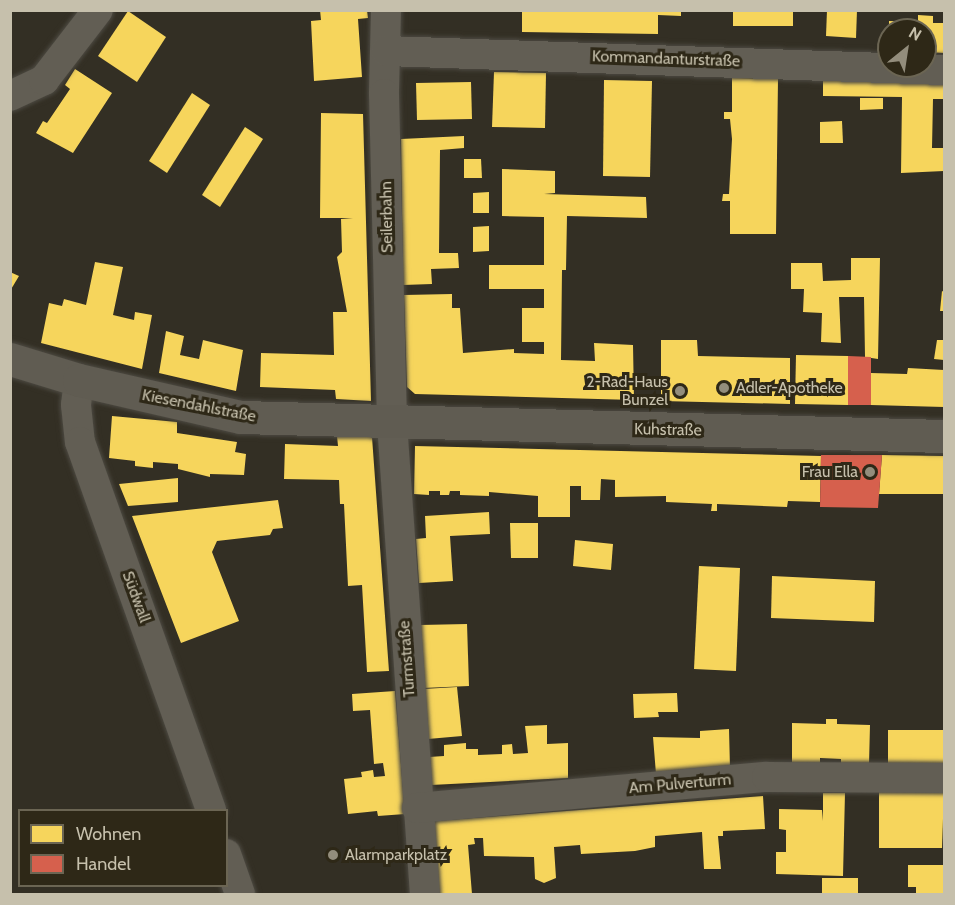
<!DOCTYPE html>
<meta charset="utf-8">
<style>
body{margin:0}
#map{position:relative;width:955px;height:905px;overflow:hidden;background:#332f24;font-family:Cabin,sans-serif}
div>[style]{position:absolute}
.homes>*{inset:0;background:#f6d55c}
.shops>*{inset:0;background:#d6604d}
.roads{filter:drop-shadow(0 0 2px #4d4a42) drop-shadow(0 0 2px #4d4a42)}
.minor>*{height:30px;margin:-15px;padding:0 15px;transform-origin:15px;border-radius:15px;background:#625e54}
.secondary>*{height:33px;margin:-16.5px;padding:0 16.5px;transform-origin:16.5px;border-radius:16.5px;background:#605c52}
.dots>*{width:16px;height:16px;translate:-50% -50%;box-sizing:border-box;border:3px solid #2e2817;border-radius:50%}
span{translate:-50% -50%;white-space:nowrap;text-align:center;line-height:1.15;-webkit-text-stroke:6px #2e2817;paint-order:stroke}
.street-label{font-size:16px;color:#c6c0ac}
.poi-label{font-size:16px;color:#c6c0ac}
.right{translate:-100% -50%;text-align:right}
.left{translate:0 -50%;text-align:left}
.frame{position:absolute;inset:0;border:12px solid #c6c0ac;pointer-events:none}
.legend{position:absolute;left:18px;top:809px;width:210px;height:78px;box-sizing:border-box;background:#2e2817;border:2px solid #6b6553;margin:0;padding:8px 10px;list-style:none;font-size:18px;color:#c6c0ac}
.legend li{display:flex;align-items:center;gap:12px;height:30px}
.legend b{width:30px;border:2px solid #6b6553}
.north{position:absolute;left:877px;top:18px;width:60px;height:60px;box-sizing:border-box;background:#2e2817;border:2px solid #6b6553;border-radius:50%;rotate:30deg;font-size:16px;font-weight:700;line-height:24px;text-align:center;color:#c6c0ac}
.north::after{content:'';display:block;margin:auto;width:21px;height:27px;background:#938d7c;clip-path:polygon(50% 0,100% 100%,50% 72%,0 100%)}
</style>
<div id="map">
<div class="homes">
<i style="clip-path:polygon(320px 10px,367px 10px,368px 18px,358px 19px,362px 77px,314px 81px,311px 21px,321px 20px)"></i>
<i style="clip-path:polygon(522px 10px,681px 10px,681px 16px,658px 15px,658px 34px,522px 32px)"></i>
<i style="clip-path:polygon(733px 10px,793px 10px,793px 26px,733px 26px)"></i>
<i style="clip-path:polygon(827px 10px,857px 10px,856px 38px,826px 36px)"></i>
<i style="clip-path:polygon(128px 11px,166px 37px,137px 82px,98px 56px)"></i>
<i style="clip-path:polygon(918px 15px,933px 16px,933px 23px,944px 23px,944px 53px,925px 52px,925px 30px,889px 30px,889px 21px,918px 22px)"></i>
<i style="clip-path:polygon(75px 69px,112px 93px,73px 153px,36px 133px,43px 121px,47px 123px,70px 89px,65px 85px)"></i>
<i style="clip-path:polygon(494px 72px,546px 73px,545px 128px,492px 127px)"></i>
<i style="clip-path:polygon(823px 73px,944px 75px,944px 99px,933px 99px,932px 148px,944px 148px,944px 171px,901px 173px,902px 97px,823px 96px)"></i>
<i style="clip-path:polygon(732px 78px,778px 79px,776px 234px,730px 234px,730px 201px,722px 201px,723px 194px,729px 194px,732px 139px,730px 119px,724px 119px,724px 112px,732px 112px)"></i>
<i style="clip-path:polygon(604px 80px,652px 81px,650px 177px,603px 176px)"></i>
<i style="clip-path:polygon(471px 82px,472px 119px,417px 120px,416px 83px)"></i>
<i style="clip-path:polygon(192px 93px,210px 105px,167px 173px,149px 161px)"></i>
<i style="clip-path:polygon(860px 98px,883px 98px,883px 109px,860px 110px)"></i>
<i style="clip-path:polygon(321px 113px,363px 114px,371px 401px,336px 399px,335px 390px,260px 387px,261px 353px,334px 355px,333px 312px,347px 312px,337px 257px,342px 252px,341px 219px,353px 218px,320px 218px)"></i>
<i style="clip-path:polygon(842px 121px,843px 143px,820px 143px,820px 122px)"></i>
<i style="clip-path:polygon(245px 127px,263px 139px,220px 207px,202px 195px)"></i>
<i style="clip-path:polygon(464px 136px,464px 148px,440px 150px,439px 253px,458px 253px,459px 268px,431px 269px,432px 284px,403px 285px,401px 139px)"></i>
<i style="clip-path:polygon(464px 159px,481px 159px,482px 178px,464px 178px)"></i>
<i style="clip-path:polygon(502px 169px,555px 171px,555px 193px,544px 194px,646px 197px,647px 218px,567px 216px,566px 270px,562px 270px,561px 360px,595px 361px,594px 343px,633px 345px,634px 400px,415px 394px,407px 387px,404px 295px,452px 294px,452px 308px,460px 308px,463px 353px,514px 349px,514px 353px,544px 354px,544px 342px,522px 342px,522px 308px,544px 308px,544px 289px,489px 289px,489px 265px,544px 265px,544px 217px,502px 216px)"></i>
<i style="clip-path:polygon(489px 192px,489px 213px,473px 213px,473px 193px)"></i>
<i style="clip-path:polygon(489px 226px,489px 251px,473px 252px,473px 227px)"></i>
<i style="clip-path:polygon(851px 258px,880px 258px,878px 359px,865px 357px,864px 297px,839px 297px,841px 343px,821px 342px,822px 313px,803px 312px,804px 289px,791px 289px,791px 263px,822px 263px,823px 281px,851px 280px)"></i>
<i style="clip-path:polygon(95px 262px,123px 267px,113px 315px,134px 320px,135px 312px,152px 315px,142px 369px,41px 343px,49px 303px,62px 306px,64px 299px,86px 305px)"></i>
<i style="clip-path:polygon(10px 272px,19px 276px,10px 291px)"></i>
<i style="clip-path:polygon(942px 291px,944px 292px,944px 311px,940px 311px)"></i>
<i style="clip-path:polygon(166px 331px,184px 336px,180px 355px,199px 359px,203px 340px,243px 350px,236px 391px,159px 373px)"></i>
<i style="clip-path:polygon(661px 340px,697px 340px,698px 356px,790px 358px,790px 404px,661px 401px)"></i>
<i style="clip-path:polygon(937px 340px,944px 340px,944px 360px,934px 359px)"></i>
<i style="clip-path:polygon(796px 355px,848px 356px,848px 405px,795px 404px)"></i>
<i style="clip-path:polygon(908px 368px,944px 370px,944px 407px,871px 405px,871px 373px,907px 374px)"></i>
<i style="clip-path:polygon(112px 416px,177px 422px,177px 433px,237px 442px,235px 452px,246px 454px,244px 475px,210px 474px,210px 477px,178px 469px,178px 464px,153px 462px,153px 468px,135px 466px,135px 461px,109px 458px)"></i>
<i style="clip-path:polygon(337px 436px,372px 437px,389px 671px,367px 672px,362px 585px,348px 586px,344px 504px,340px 504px,339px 480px,284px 479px,285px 444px,338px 446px)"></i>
<i style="clip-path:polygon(415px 446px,821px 456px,820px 502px,788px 501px,787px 507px,717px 504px,717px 511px,711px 511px,712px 504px,666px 502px,666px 496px,615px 497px,615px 480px,601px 479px,600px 500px,581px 500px,581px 486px,570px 486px,570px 517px,538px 517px,538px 496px,489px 492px,489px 496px,460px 495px,460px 491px,450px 491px,449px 495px,440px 495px,440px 491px,429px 491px,429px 495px,414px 494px)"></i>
<i style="clip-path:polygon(882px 455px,944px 456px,944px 494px,879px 494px)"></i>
<i style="clip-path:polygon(178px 478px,178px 502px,128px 506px,119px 484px)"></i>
<i style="clip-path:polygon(278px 500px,283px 528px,273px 529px,270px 535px,217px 541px,212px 552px,239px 621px,181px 643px,132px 516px)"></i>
<i style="clip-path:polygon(489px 512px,490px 534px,450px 536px,453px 581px,419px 583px,416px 539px,426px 538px,425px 516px)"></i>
<i style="clip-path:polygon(510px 523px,538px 523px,538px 558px,511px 558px)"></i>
<i style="clip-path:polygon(575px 540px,613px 544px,611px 570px,573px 566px)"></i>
<i style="clip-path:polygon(699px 566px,740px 568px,736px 671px,694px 669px)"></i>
<i style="clip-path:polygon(772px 576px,875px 581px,874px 622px,771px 618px)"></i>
<i style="clip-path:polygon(467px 624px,469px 686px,423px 688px,420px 625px)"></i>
<i style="clip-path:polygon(457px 687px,462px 736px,428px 739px,423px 689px)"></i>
<i style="clip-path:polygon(395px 691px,405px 814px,378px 816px,377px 811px,348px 814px,344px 779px,362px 777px,361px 772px,373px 770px,374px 777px,385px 776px,383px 763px,374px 764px,370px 710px,353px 711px,352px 694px)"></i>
<i style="clip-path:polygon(677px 693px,678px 712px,658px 712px,659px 717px,634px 718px,633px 694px)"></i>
<i style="clip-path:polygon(826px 719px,837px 719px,837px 724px,870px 725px,869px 765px,841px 764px,841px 759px,820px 758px,820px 763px,792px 763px,792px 723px,826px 724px)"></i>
<i style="clip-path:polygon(547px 725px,547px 744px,568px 743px,568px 778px,431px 785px,429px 757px,444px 756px,444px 745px,466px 743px,466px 749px,478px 749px,478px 755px,502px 754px,502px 745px,512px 744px,513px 754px,528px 753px,525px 726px)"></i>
<i style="clip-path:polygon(729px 729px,730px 768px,656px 774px,653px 737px,700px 738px,700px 731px)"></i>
<i style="clip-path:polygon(888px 730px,944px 730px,944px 765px,888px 765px)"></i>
<i style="clip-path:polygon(944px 790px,942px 848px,879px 848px,879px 792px)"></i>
<i style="clip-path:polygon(823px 793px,845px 793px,843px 876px,776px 874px,776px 852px,786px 852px,786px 830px,779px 829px,779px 809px,822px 810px,823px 821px)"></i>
<i style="clip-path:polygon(763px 796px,765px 829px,723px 831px,723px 836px,718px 836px,721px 869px,704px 869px,702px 832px,655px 836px,655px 847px,635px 851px,581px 854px,580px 845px,554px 847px,556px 878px,544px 883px,535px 879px,534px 857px,484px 856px,483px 838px,474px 838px,475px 844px,468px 845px,472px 894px,439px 894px,434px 821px)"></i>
<i style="clip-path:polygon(908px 865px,944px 865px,944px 894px,916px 894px,916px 887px,908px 887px)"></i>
<i style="clip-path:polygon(822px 878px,858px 878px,858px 894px,822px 894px)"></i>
</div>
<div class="shops">
<i style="clip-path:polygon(848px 356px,871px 357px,871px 405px,848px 405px)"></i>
<i style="clip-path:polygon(821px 455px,882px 455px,878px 508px,820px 507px)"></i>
</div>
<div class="roads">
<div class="minor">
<i style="left:386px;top:10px;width:84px;rotate:91.4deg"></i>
<i style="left:384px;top:94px;width:329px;rotate:88.6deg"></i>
<i style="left:392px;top:423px;width:472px;rotate:86deg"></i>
<i style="left:386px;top:51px;width:558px;rotate:1.95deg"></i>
<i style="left:10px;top:96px;width:38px;rotate:-25deg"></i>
<i style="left:44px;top:80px;width:88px;rotate:-52.4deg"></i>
<i style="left:79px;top:380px;width:25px;rotate:97deg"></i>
<i style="left:76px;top:405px;width:37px;rotate:84deg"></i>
<i style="left:80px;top:442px;width:391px;rotate:70.4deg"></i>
<i style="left:417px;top:808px;width:351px;rotate:-5.1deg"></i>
<i style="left:767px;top:777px;width:177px;rotate:0.3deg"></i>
<i style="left:226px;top:854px;width:42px;rotate:70.7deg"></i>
</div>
<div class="secondary">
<i style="left:10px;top:359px;width:72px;rotate:16.9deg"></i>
<i style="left:79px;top:380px;width:166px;rotate:12.9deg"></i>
<i style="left:241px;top:417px;width:703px;rotate:1.55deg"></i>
</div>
</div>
<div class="dots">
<i style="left:724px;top:388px;background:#938d7c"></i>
<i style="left:680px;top:391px;background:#938d7c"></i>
<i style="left:870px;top:472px;background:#938d7c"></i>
<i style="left:333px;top:855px;background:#938d7c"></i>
</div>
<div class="street-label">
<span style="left:666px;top:59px;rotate:2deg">Kommandanturstraße</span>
<span style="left:387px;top:217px;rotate:-91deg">Seilerbahn</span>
<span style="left:199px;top:406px;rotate:11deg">Kiesendahlstraße</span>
<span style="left:668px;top:430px;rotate:1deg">Kuhstraße</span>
<span style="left:136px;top:597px;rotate:70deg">Südwall</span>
<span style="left:407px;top:659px;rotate:-94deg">Turmstraße</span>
<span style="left:680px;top:784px;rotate:-5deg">Am Pulverturm</span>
</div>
<div class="poi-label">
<span class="right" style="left:668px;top:391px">2-Rad-Haus<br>Bunzel</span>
<span class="left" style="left:736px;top:388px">Adler-Apotheke</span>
<span class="right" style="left:858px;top:472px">Frau Ella</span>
<span class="left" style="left:345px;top:855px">Alarmparkplatz</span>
</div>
<div class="frame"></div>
<ul class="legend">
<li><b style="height:16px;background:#f6d55c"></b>Wohnen</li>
<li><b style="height:16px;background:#d6604d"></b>Handel</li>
</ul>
<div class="north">N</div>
</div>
